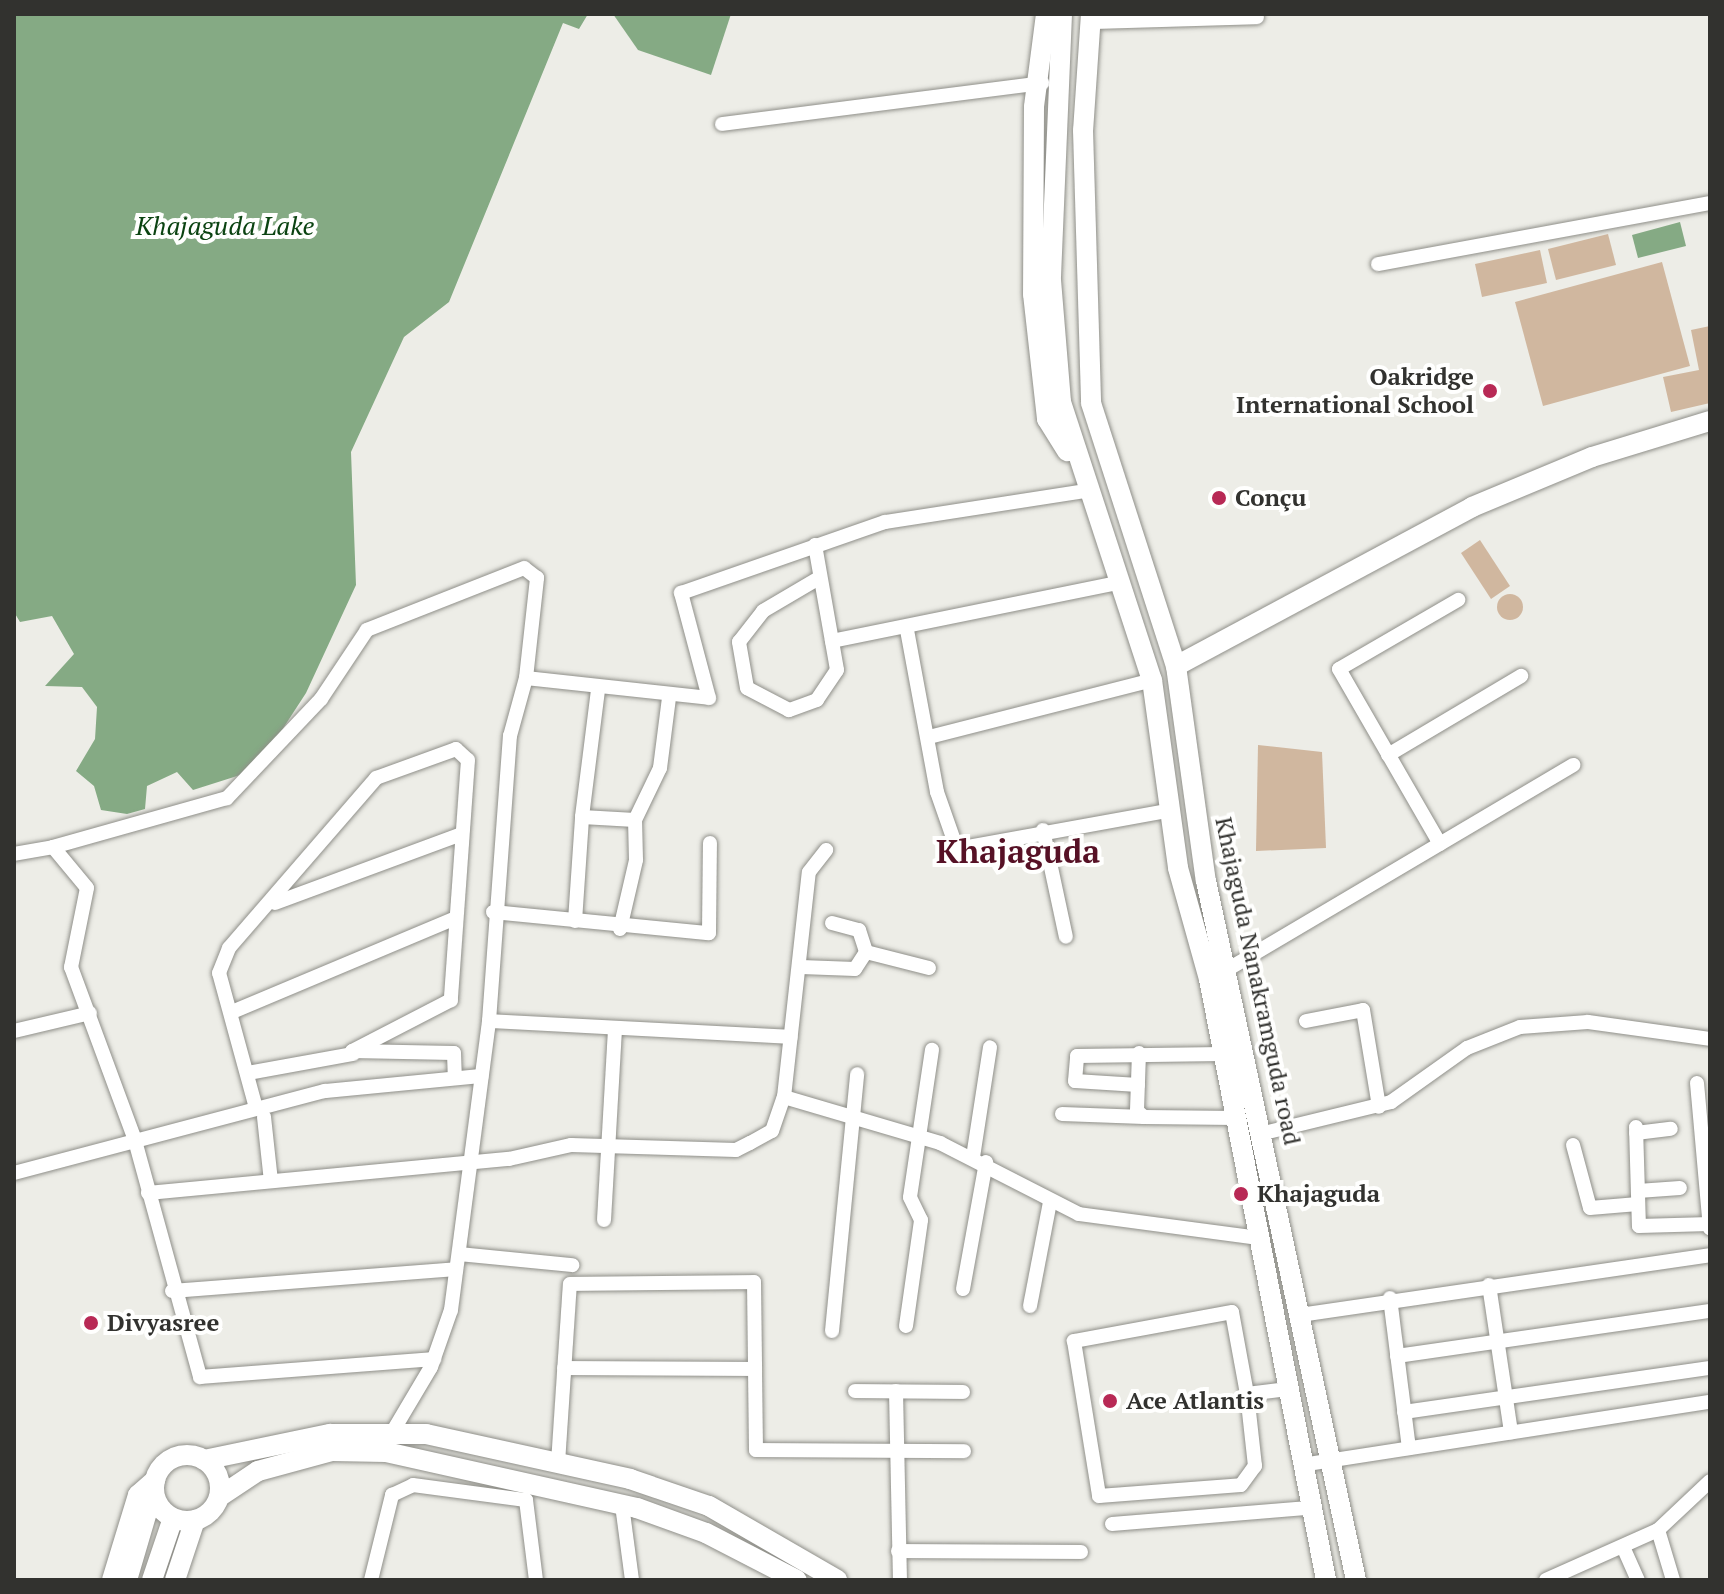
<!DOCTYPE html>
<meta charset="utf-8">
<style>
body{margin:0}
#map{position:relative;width:1724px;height:1594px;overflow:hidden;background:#edede7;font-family:"PT Serif",serif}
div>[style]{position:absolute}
.green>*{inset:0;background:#d0b79f}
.round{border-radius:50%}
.water>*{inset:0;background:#85aa84}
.roads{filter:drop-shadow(0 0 2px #8f8f89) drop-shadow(0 0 2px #8f8f89)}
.street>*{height:14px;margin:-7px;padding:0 7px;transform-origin:7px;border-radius:7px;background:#fff}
.secondary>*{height:20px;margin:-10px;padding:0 10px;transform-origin:10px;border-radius:10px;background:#fff}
.secondary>.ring{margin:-10px;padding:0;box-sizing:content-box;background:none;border:20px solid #fff;border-radius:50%}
.dots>*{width:22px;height:22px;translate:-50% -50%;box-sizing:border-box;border:4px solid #fffffe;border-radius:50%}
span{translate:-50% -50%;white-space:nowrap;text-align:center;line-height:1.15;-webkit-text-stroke:8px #fffffe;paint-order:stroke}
.poi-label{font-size:24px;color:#32322f;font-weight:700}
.right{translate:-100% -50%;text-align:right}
.left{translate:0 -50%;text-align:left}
.street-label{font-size:24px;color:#32322f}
.water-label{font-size:26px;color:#0b4311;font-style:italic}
.district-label{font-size:32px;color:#561125;font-weight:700}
.frame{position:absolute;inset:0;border:16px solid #32322f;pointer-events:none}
</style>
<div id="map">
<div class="green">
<i style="clip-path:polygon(1608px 234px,1616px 265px,1556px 280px,1548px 249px)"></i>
<i style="clip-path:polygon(1540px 250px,1547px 283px,1482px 297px,1475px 264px)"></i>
<i style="clip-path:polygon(1662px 262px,1690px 366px,1543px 406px,1515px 302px)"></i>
<i style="clip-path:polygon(1710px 326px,1710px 403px,1671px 412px,1663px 377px,1699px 370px,1691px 330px)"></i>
<i style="clip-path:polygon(1480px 540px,1510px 586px,1491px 599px,1461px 553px)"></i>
<i class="round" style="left:1497px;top:594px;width:26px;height:26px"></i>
<i style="clip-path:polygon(1258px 745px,1322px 752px,1326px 848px,1256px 851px)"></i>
</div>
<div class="water">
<i style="clip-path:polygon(14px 14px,588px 14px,579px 29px,563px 23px,449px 302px,404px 337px,351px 452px,356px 585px,306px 693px,256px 770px,193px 790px,177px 772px,147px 786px,145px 809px,127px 814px,101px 810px,94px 786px,76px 771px,95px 739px,97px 707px,82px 687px,45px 686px,74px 654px,52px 616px,20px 622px,14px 612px)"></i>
<i style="clip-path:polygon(613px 14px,731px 14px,711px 75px,638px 50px)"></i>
<i style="clip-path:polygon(1680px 222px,1686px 246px,1638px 258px,1632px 235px)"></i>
</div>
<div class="roads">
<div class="street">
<i style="left:1092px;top:22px;width:165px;rotate:-1.7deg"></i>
<i style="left:722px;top:124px;width:323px;rotate:-7.3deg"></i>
<i style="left:1378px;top:264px;width:338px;rotate:-10.4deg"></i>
<i style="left:815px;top:545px;width:127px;rotate:80deg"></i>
<i style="left:837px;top:670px;width:36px;rotate:124deg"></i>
<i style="left:817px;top:700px;width:30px;rotate:160deg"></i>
<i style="left:789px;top:710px;width:47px;rotate:-152.4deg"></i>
<i style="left:747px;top:688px;width:47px;rotate:-99.9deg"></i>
<i style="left:739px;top:642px;width:39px;rotate:-52deg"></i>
<i style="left:763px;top:611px;width:65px;rotate:-30.5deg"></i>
<i style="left:907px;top:630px;width:165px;rotate:79.5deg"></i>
<i style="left:937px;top:792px;width:60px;rotate:70.7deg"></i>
<i style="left:957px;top:849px;width:218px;rotate:-10.3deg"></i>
<i style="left:832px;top:641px;width:291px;rotate:-11.5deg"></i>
<i style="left:526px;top:678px;width:184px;rotate:6.2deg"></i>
<i style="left:709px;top:698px;width:109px;rotate:-104.9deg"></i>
<i style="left:681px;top:593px;width:216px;rotate:-19.2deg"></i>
<i style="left:885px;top:522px;width:203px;rotate:-8.8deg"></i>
<i style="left:598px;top:690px;width:128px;rotate:97.2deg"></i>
<i style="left:582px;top:817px;width:53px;rotate:3.2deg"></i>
<i style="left:929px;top:737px;width:230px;rotate:-14.3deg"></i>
<i style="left:1388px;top:755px;width:155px;rotate:-30.7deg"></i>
<i style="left:1043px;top:830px;width:109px;rotate:77.9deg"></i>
<i style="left:1440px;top:844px;width:202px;rotate:-120deg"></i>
<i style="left:1339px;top:669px;width:138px;rotate:-30.1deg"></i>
<i style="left:14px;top:854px;width:40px;rotate:-10deg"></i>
<i style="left:275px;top:903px;width:199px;rotate:-20.3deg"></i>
<i style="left:493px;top:912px;width:217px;rotate:5.6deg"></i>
<i style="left:709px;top:933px;width:90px;rotate:-89.4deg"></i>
<i style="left:575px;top:921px;width:104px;rotate:-86.1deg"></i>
<i style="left:832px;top:923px;width:28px;rotate:15deg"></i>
<i style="left:859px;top:930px;width:23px;rotate:72deg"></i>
<i style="left:866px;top:952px;width:65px;rotate:14.3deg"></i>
<i style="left:620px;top:929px;width:71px;rotate:-76.9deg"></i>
<i style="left:636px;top:860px;width:40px;rotate:-91.4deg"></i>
<i style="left:635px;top:820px;width:58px;rotate:-64.3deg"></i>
<i style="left:660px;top:768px;width:71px;rotate:-82.7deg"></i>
<i style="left:801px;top:967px;width:54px;rotate:2.1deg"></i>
<i style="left:855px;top:969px;width:20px;rotate:-57deg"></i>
<i style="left:1230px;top:968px;width:399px;rotate:-30.6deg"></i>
<i style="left:232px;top:1012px;width:243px;rotate:-22.8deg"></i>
<i style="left:489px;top:1021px;width:302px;rotate:3deg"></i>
<i style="left:1306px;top:1021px;width:58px;rotate:-10.9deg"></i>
<i style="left:1363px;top:1010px;width:98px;rotate:80.6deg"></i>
<i style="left:14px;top:1031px;width:78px;rotate:-13.3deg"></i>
<i style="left:1139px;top:1053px;width:58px;rotate:92deg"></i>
<i style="left:1137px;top:1111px;width:9px;rotate:41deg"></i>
<i style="left:1144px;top:1117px;width:92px;rotate:0.6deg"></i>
<i style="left:248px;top:1073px;width:107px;rotate:-10.3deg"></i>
<i style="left:1697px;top:1083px;width:146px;rotate:84.9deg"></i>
<i style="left:1138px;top:1085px;width:63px;rotate:-176.4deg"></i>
<i style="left:1075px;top:1081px;width:25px;rotate:-85deg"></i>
<i style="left:1077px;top:1056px;width:146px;rotate:-0.8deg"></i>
<i style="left:784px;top:1097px;width:163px;rotate:16.4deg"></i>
<i style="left:940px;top:1143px;width:156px;rotate:27.1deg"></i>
<i style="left:1079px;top:1214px;width:182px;rotate:7.6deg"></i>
<i style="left:256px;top:1108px;width:140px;rotate:-105.3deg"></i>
<i style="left:219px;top:973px;width:27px;rotate:-68deg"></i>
<i style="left:229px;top:948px;width:225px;rotate:-49.1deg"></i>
<i style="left:376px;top:778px;width:85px;rotate:-19.9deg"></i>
<i style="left:456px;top:749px;width:16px;rotate:43deg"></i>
<i style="left:468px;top:760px;width:241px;rotate:94.1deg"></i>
<i style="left:451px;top:1000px;width:111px;rotate:152.7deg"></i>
<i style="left:352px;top:1051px;width:102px;rotate:1.1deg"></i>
<i style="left:454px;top:1053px;width:25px;rotate:88deg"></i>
<i style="left:1062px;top:1114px;width:82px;rotate:2.1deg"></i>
<i style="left:264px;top:1117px;width:64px;rotate:83.8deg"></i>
<i style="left:1636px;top:1127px;width:99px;rotate:88.3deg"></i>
<i style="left:1639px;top:1226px;width:71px;rotate:-1.6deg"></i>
<i style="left:1264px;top:1133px;width:131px;rotate:-13.7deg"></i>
<i style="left:1391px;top:1102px;width:93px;rotate:-35.4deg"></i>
<i style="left:1467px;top:1048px;width:57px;rotate:-21.6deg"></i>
<i style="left:1520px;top:1027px;width:68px;rotate:-4.2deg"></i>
<i style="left:1588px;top:1022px;width:123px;rotate:7.9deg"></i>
<i style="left:1636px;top:1133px;width:35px;rotate:-7deg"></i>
<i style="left:1573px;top:1145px;width:65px;rotate:74.9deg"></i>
<i style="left:1590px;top:1208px;width:48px;rotate:-4.8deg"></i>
<i style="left:973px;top:1157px;width:111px;rotate:-81.2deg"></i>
<i style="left:14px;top:1173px;width:322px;rotate:-14.8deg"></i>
<i style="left:325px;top:1091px;width:157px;rotate:-5.5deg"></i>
<i style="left:1638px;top:1191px;width:42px;rotate:-4.1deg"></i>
<i style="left:148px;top:1193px;width:363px;rotate:-5.4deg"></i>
<i style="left:509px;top:1159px;width:64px;rotate:-12.7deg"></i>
<i style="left:571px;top:1145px;width:165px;rotate:1.7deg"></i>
<i style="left:736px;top:1150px;width:16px;rotate:-27deg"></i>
<i style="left:750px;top:1143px;width:25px;rotate:-29deg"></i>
<i style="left:772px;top:1131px;width:36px;rotate:-71deg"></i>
<i style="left:784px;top:1097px;width:226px;rotate:-83.7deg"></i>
<i style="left:809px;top:872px;width:28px;rotate:-52deg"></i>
<i style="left:604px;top:1220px;width:192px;rotate:-86.7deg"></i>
<i style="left:459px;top:1254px;width:114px;rotate:5.6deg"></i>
<i style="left:1489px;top:1285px;width:149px;rotate:81.5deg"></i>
<i style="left:963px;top:1289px;width:129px;rotate:-79.7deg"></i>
<i style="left:172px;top:1291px;width:285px;rotate:-4.4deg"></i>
<i style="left:1390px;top:1298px;width:151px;rotate:82.8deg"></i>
<i style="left:1030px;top:1306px;width:106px;rotate:-79.1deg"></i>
<i style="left:1300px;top:1315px;width:414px;rotate:-8.3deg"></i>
<i style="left:906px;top:1326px;width:107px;rotate:-81.9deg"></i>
<i style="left:921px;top:1220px;width:25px;rotate:-116deg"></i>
<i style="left:910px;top:1197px;width:149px;rotate:-81.5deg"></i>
<i style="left:832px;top:1331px;width:258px;rotate:-84.4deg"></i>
<i style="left:1397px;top:1356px;width:316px;rotate:-8.2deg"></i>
<i style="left:564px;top:1368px;width:191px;rotate:0.3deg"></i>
<i style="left:755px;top:1369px;width:81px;rotate:89.3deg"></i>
<i style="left:756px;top:1450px;width:208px;rotate:0.3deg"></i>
<i style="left:855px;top:1391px;width:108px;rotate:0.5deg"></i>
<i style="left:896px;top:1391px;width:189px;rotate:88.8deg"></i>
<i style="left:1247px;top:1394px;width:83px;rotate:-100.4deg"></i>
<i style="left:1232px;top:1312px;width:161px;rotate:169.6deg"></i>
<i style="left:1074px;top:1341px;width:157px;rotate:80.8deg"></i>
<i style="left:1099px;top:1496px;width:142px;rotate:-4.4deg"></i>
<i style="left:1241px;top:1485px;width:24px;rotate:-54deg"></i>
<i style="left:1255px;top:1466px;width:72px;rotate:-96.3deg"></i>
<i style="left:1247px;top:1394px;width:41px;rotate:-7deg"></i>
<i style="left:1404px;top:1412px;width:309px;rotate:-8.2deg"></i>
<i style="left:393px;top:1431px;width:74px;rotate:-59.3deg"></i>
<i style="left:431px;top:1367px;width:60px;rotate:-70.7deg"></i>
<i style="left:451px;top:1310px;width:291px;rotate:-82.5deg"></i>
<i style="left:489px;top:1021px;width:286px;rotate:-85.8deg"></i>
<i style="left:510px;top:736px;width:60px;rotate:-74.6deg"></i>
<i style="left:526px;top:678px;width:101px;rotate:-83.7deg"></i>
<i style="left:537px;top:578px;width:16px;rotate:-142deg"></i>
<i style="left:524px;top:568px;width:169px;rotate:158.5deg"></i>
<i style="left:367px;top:630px;width:83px;rotate:123.7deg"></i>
<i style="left:321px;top:699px;width:137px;rotate:133.5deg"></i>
<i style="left:227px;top:798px;width:181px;rotate:164.3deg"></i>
<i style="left:53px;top:847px;width:53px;rotate:50.3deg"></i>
<i style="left:87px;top:888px;width:81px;rotate:101.4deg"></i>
<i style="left:71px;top:967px;width:181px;rotate:69.7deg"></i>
<i style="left:134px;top:1137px;width:249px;rotate:74.6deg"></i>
<i style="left:200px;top:1377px;width:235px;rotate:-4.4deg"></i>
<i style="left:558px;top:1463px;width:179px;rotate:-86.2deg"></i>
<i style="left:570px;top:1284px;width:184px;rotate:-0.6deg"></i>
<i style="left:754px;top:1282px;width:87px;rotate:89.3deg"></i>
<i style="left:1301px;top:1465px;width:414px;rotate:-8.8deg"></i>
<i style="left:622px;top:1505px;width:76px;rotate:82.4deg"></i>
<i style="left:1112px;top:1524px;width:197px;rotate:-4.7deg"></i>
<i style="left:1658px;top:1530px;width:71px;rotate:-43.3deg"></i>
<i style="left:1624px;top:1549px;width:34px;rotate:66deg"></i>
<i style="left:898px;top:1551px;width:183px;rotate:0.3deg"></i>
<i style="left:371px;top:1580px;width:88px;rotate:-76.1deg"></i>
<i style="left:392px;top:1495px;width:23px;rotate:-25deg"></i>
<i style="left:413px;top:1485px;width:114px;rotate:7.6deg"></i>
<i style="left:526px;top:1500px;width:81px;rotate:82.9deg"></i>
<i style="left:1546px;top:1580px;width:123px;rotate:-24.1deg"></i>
<i style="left:1658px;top:1530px;width:52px;rotate:73.3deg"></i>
</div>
<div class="secondary">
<i style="left:1046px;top:14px;width:94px;rotate:97.4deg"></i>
<i style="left:1034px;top:107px;width:187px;rotate:90.3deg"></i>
<i style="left:1033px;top:294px;width:126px;rotate:83.6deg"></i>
<i style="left:1047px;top:419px;width:38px;rotate:58deg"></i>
<i style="left:1062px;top:14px;width:266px;rotate:92.4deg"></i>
<i style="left:1051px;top:280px;width:122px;rotate:85.3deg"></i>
<i style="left:1061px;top:402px;width:293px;rotate:71.9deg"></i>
<i style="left:1152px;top:680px;width:190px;rotate:82.1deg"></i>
<i style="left:1178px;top:868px;width:115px;rotate:74.4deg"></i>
<i style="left:1209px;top:979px;width:612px;rotate:78.98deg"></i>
<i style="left:1091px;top:14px;width:116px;rotate:93.9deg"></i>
<i style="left:1083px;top:130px;width:273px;rotate:88.3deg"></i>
<i style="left:1091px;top:403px;width:276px;rotate:72.1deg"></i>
<i style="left:1176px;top:666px;width:217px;rotate:82.1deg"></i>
<i style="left:1206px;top:881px;width:715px;rotate:77.89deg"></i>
<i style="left:1176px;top:666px;width:336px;rotate:-28.2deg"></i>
<i style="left:1472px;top:507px;width:130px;rotate:-22.6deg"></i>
<i style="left:1592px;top:457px;width:123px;rotate:-17deg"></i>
<i class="ring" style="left:154px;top:1455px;width:46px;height:46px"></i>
<i style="left:204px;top:1460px;width:129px;rotate:-11.7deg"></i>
<i style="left:330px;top:1434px;width:96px"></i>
<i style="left:426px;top:1434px;width:209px;rotate:12.4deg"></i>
<i style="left:630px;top:1479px;width:83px;rotate:18.9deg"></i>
<i style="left:709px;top:1506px;width:148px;rotate:30deg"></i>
<i style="left:219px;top:1497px;width:47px;rotate:-33.7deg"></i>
<i style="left:258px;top:1471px;width:77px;rotate:-15.1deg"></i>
<i style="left:332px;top:1451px;width:54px;rotate:1.1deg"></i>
<i style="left:386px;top:1452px;width:257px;rotate:12.6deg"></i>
<i style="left:637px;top:1508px;width:73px;rotate:19.9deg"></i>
<i style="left:706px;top:1533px;width:102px;rotate:27.3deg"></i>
<i style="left:112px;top:1580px;width:89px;rotate:-73deg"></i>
<i style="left:138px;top:1495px;width:23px;rotate:-41deg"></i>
<i style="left:127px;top:1580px;width:71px;rotate:-73.6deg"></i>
<i style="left:147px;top:1512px;width:13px;rotate:-42deg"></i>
<i style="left:152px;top:1580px;width:65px;rotate:-71.3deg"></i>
<i style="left:175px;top:1580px;width:63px;rotate:-71.6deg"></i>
</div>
</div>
<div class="dots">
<i style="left:1490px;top:391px;background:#b82955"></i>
<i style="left:1219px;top:498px;background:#b82955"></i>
<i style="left:1241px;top:1194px;background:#b82955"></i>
<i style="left:91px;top:1323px;background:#b82955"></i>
<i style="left:1110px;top:1401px;background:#b82955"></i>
</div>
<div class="poi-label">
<span class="right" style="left:1474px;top:391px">Oakridge<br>International School</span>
<span class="left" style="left:1235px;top:498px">Conçu</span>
<span class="left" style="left:1257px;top:1194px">Khajaguda</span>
<span class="left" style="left:107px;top:1323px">Divyasree</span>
<span class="left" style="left:1126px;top:1401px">Ace Atlantis</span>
</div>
<div class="street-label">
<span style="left:1258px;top:981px;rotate:78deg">Khajaguda Nanakramguda road</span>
</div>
<div class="water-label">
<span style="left:225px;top:226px">Khajaguda Lake</span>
</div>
<div class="district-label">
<span style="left:1018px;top:851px">Khajaguda</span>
</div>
<div class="frame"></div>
</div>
